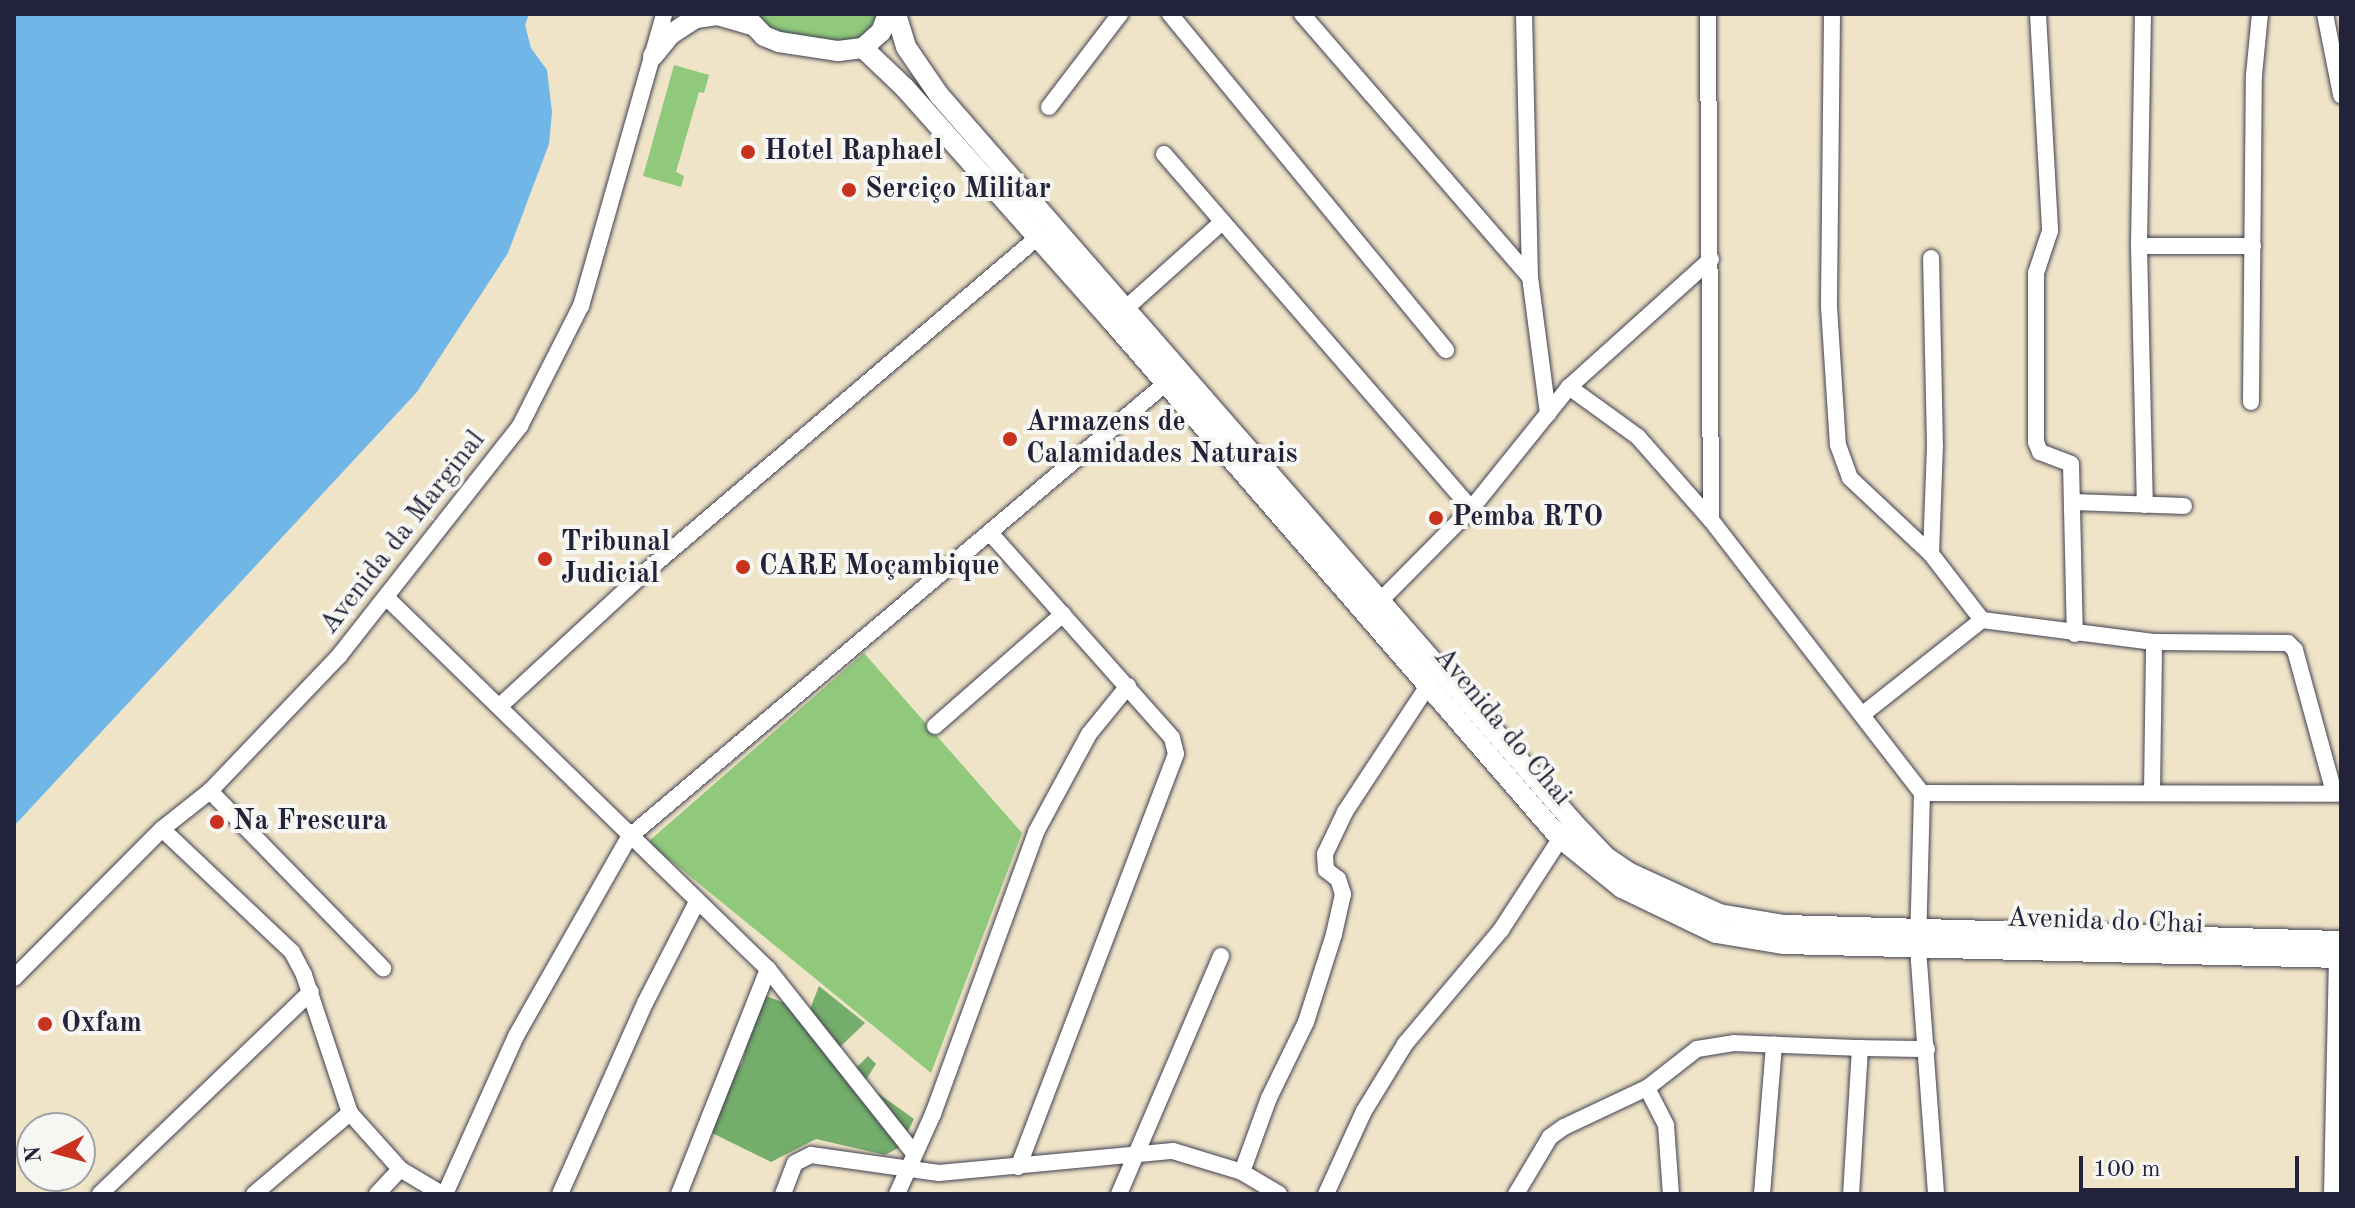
<!DOCTYPE html>
<meta charset="utf-8">
<style>
body{margin:0}
#map{position:relative;width:2355px;height:1208px;overflow:hidden;background:#efe4c8;font-family:"Old Standard TT",serif}
div>[style]{position:absolute}
.green>*{inset:0;background:#90c97c}
.forest>*{inset:0;background:#74ad6c}
.water>*{inset:0;background:#70b7e7}
.roads{filter:drop-shadow(0 0 2px #413f50) drop-shadow(0 0 2px #413f50)}
.minor>*{height:16px;margin:-8px;padding:0 8px;transform-origin:8px;border-radius:8px;background:#fff}
.major>*{height:20px;margin:-10px;padding:0 10px;transform-origin:10px;border-radius:10px;background:#fff}
.dots>*{width:22px;height:22px;translate:-50% -50%;box-sizing:border-box;border:4px solid #f6f6f2;border-radius:50%}
span{translate:-50% -50%;white-space:nowrap;text-align:center;line-height:1.15;-webkit-text-stroke:8px #f6f6f2;paint-order:stroke}
.poi-label{font-size:28px;color:#22223b;font-weight:700}
.left{translate:0 -50%;text-align:left}
.street-label{font-size:28px;color:#22223b}
.frame{position:absolute;inset:0;border:16px solid #22223b;pointer-events:none}
.north{position:absolute;left:16px;top:1112px;width:80px;height:80px;box-sizing:border-box;background:#f6f6f2;border:2px solid #a1a1a9;border-radius:50%;rotate:264deg;font-size:22px;font-weight:700;line-height:32px;text-align:center;color:#22223b}
.north::after{content:'';display:block;margin:auto;width:28px;height:36px;background:#c8321e;clip-path:polygon(50% 0,100% 100%,50% 72%,0 100%)}
.scale{position:absolute;left:2079px;top:1156px;width:220px;height:36px;box-sizing:border-box;border:4px solid #22223b;border-top:0;padding-left:10px;font-size:24px;line-height:28px;white-space:nowrap;color:#22223b;-webkit-text-stroke:6px #f6f6f2;paint-order:stroke}
</style>
<div id="map">
<div class="green">
<i style="clip-path:polygon(754px 14px,882px 14px,861px 43px,835px 46px,777px 35px)"></i>
<i style="clip-path:polygon(674px 65px,709px 75px,704px 93px,699px 92px,676px 172px,684px 176px,681px 187px,643px 176px)"></i>
<i style="clip-path:polygon(864px 653px,1022px 833px,931px 1073px,648px 842px)"></i>
</div>
<div class="forest">
<i style="clip-path:polygon(819px 986px,865px 1023px,839px 1048px,857px 1067px,868px 1056px,876px 1064px,864px 1083px,914px 1119px,900px 1147px,885px 1155px,816px 1139px,771px 1162px,708px 1131px,719px 1092px,742px 1063px,756px 1012px,766px 996px,809px 1012px)"></i>
</div>
<div class="water">
<i style="clip-path:polygon(14px 14px,529px 14px,525px 25px,531px 48px,547px 70px,552px 112px,549px 144px,508px 253px,417px 392px,14px 826px)"></i>
</div>
<div class="roads">
<div class="minor">
<i style="left:1170px;top:14px;width:435px;rotate:50.6deg"></i>
<i style="left:1302px;top:14px;width:348px;rotate:49.1deg"></i>
<i style="left:1524px;top:14px;width:263px;rotate:88.7deg"></i>
<i style="left:1530px;top:277px;width:138px;rotate:82.5deg"></i>
<i style="left:1708px;top:14px;width:506px;rotate:89.66deg"></i>
<i style="left:1832px;top:14px;width:293px;rotate:90.6deg"></i>
<i style="left:1829px;top:307px;width:138px;rotate:86.3deg"></i>
<i style="left:1838px;top:445px;width:35px;rotate:70deg"></i>
<i style="left:1850px;top:478px;width:111px;rotate:43.2deg"></i>
<i style="left:1931px;top:554px;width:83px;rotate:52.3deg"></i>
<i style="left:1982px;top:620px;width:173px;rotate:7.3deg"></i>
<i style="left:2154px;top:642px;width:134px;rotate:0.4deg"></i>
<i style="left:2288px;top:643px;width:10px;rotate:45deg"></i>
<i style="left:2295px;top:650px;width:148px;rotate:74.7deg"></i>
<i style="left:2038px;top:14px;width:217px;rotate:86.8deg"></i>
<i style="left:2050px;top:231px;width:44px;rotate:108.4deg"></i>
<i style="left:2036px;top:273px;width:169px;rotate:90deg"></i>
<i style="left:2036px;top:442px;width:11px;rotate:68deg"></i>
<i style="left:2040px;top:452px;width:33px;rotate:21deg"></i>
<i style="left:2071px;top:464px;width:170px;rotate:88.7deg"></i>
<i style="left:2143px;top:14px;width:232px;rotate:91deg"></i>
<i style="left:2139px;top:246px;width:259px;rotate:88.7deg"></i>
<i style="left:2325px;top:14px;width:83px;rotate:78.8deg"></i>
<i style="left:1049px;top:107px;width:117px;rotate:-52.6deg"></i>
<i style="left:1164px;top:154px;width:469px;rotate:49.1deg"></i>
<i style="left:2139px;top:246px;width:114px"></i>
<i style="left:1124px;top:310px;width:132px;rotate:-41.9deg"></i>
<i style="left:1569px;top:387px;width:85px;rotate:35.9deg"></i>
<i style="left:1638px;top:437px;width:111px;rotate:48.7deg"></i>
<i style="left:1711px;top:520px;width:345px;rotate:52.3deg"></i>
<i style="left:1922px;top:793px;width:155px;rotate:91.5deg"></i>
<i style="left:1918px;top:948px;width:247px;rotate:85.8deg"></i>
<i style="left:2251px;top:402px;width:327px;rotate:-89.5deg"></i>
<i style="left:2254px;top:75px;width:61px;rotate:-84.4deg"></i>
<i style="left:2074px;top:502px;width:110px;rotate:2.1deg"></i>
<i style="left:992px;top:535px;width:271px;rotate:48.4deg"></i>
<i style="left:1172px;top:738px;width:16px;rotate:76deg"></i>
<i style="left:1176px;top:754px;width:442px;rotate:110.9deg"></i>
<i style="left:1931px;top:554px;width:107px;rotate:-87.9deg"></i>
<i style="left:1935px;top:447px;width:189px;rotate:-91.2deg"></i>
<i style="left:387px;top:598px;width:532px;rotate:44.24deg"></i>
<i style="left:768px;top:969px;width:235px;rotate:51.6deg"></i>
<i style="left:1381px;top:600px;width:128px;rotate:-45.3deg"></i>
<i style="left:1471px;top:509px;width:156px;rotate:-51.2deg"></i>
<i style="left:1569px;top:387px;width:191px;rotate:-42deg"></i>
<i style="left:501px;top:705px;width:192px;rotate:-42.7deg"></i>
<i style="left:642px;top:575px;width:521px;rotate:-40.48deg"></i>
<i style="left:1863px;top:714px;width:152px;rotate:-38.3deg"></i>
<i style="left:935px;top:726px;width:170px;rotate:-41.2deg"></i>
<i style="left:210px;top:791px;width:248px;rotate:45.7deg"></i>
<i style="left:2152px;top:792px;width:150px;rotate:-89.2deg"></i>
<i style="left:1922px;top:793px;width:419px;rotate:0.1deg"></i>
<i style="left:162px;top:829px;width:179px;rotate:43.4deg"></i>
<i style="left:292px;top:952px;width:26px;rotate:62deg"></i>
<i style="left:304px;top:975px;width:145px;rotate:71.6deg"></i>
<i style="left:350px;top:1113px;width:75px;rotate:48.2deg"></i>
<i style="left:400px;top:1169px;width:49px;rotate:30.8deg"></i>
<i style="left:14px;top:978px;width:210px;rotate:-45.2deg"></i>
<i style="left:162px;top:829px;width:61px;rotate:-38.4deg"></i>
<i style="left:210px;top:791px;width:187px;rotate:-46.3deg"></i>
<i style="left:339px;top:656px;width:293px;rotate:-51.8deg"></i>
<i style="left:520px;top:426px;width:135px;rotate:-63.1deg"></i>
<i style="left:581px;top:306px;width:304px;rotate:-74.1deg"></i>
<i style="left:1860px;top:1048px;width:67px;rotate:0.9deg"></i>
<i style="left:1647px;top:1088px;width:42px;rotate:62.8deg"></i>
<i style="left:1666px;top:1125px;width:69px;rotate:85.9deg"></i>
<i style="left:100px;top:1194px;width:292px;rotate:-43.8deg"></i>
<i style="left:254px;top:1194px;width:126px;rotate:-40.2deg"></i>
<i style="left:377px;top:1194px;width:34px;rotate:-47deg"></i>
<i style="left:445px;top:1194px;width:173px;rotate:-65.8deg"></i>
<i style="left:516px;top:1036px;width:229px;rotate:-60.4deg"></i>
<i style="left:629px;top:837px;width:703px;rotate:-40.21deg"></i>
<i style="left:560px;top:1194px;width:209px;rotate:-66deg"></i>
<i style="left:645px;top:1003px;width:114px;rotate:-62.8deg"></i>
<i style="left:679px;top:1194px;width:242px;rotate:-68.4deg"></i>
<i style="left:783px;top:1194px;width:33px;rotate:-69deg"></i>
<i style="left:795px;top:1163px;width:18px;rotate:-27deg"></i>
<i style="left:811px;top:1155px;width:129px;rotate:8deg"></i>
<i style="left:939px;top:1173px;width:235px;rotate:-5.4deg"></i>
<i style="left:1173px;top:1151px;width:72px;rotate:16.9deg"></i>
<i style="left:897px;top:1194px;width:88px;rotate:-65.8deg"></i>
<i style="left:933px;top:1114px;width:300px;rotate:-69.9deg"></i>
<i style="left:1036px;top:832px;width:111px;rotate:-61.6deg"></i>
<i style="left:1089px;top:734px;width:62px;rotate:-50.9deg"></i>
<i style="left:1119px;top:1194px;width:259px;rotate:-66.8deg"></i>
<i style="left:1279px;top:1194px;width:43px;rotate:-149.3deg"></i>
<i style="left:1242px;top:1172px;width:79px;rotate:-70deg"></i>
<i style="left:1269px;top:1098px;width:85px;rotate:-64deg"></i>
<i style="left:1306px;top:1022px;width:92px;rotate:-72.3deg"></i>
<i style="left:1334px;top:934px;width:41px;rotate:-77.3deg"></i>
<i style="left:1343px;top:894px;width:16px;rotate:-108deg"></i>
<i style="left:1338px;top:879px;width:15px;rotate:-143deg"></i>
<i style="left:1326px;top:870px;width:16px;rotate:-94deg"></i>
<i style="left:1325px;top:854px;width:47px;rotate:-64.5deg"></i>
<i style="left:1345px;top:812px;width:153px;rotate:-56.7deg"></i>
<i style="left:1326px;top:1194px;width:91px;rotate:-65.4deg"></i>
<i style="left:1364px;top:1111px;width:79px;rotate:-58.5deg"></i>
<i style="left:1405px;top:1044px;width:149px;rotate:-49.9deg"></i>
<i style="left:1501px;top:930px;width:119px;rotate:-57deg"></i>
<i style="left:1516px;top:1194px;width:66px;rotate:-59.2deg"></i>
<i style="left:1550px;top:1137px;width:17px;rotate:-36deg"></i>
<i style="left:1564px;top:1127px;width:92px;rotate:-25.2deg"></i>
<i style="left:1647px;top:1088px;width:63px;rotate:-38deg"></i>
<i style="left:1697px;top:1049px;width:37px;rotate:-9deg"></i>
<i style="left:1734px;top:1043px;width:126px;rotate:2.3deg"></i>
<i style="left:1860px;top:1048px;width:146px;rotate:93.5deg"></i>
<i style="left:1762px;top:1194px;width:150px;rotate:-85.4deg"></i>
<i style="left:2332px;top:1194px;width:247px;rotate:-88.8deg"></i>
</div>
<div class="major">
<i style="left:743px;top:14px;width:30px;rotate:46deg"></i>
<i style="left:764px;top:36px;width:16px;rotate:22deg"></i>
<i style="left:779px;top:42px;width:60px;rotate:8.7deg"></i>
<i style="left:838px;top:51px;width:25px;rotate:-7deg"></i>
<i style="left:863px;top:48px;width:24px;rotate:-42deg"></i>
<i style="left:881px;top:32px;width:19px;rotate:-69deg"></i>
<i style="left:896px;top:14px;width:34px;rotate:73deg"></i>
<i style="left:906px;top:47px;width:58px;rotate:55.5deg"></i>
<i style="left:939px;top:95px;width:963px;rotate:48.91deg"></i>
<i style="left:1572px;top:821px;width:50px;rotate:46.6deg"></i>
<i style="left:1606px;top:857px;width:29px;rotate:34deg"></i>
<i style="left:1630px;top:873px;width:98px;rotate:24.7deg"></i>
<i style="left:1719px;top:914px;width:66px;rotate:9.6deg"></i>
<i style="left:1784px;top:925px;width:557px;rotate:1.65deg"></i>
<i style="left:863px;top:48px;width:58px;rotate:43.6deg"></i>
<i style="left:905px;top:88px;width:310px;rotate:48.4deg"></i>
<i style="left:1111px;top:320px;width:686px;rotate:49.08deg"></i>
<i style="left:1560px;top:838px;width:80px;rotate:38.9deg"></i>
<i style="left:1622px;top:888px;width:104px;rotate:25.6deg"></i>
<i style="left:1716px;top:933px;width:69px;rotate:9.2deg"></i>
<i style="left:1784px;top:944px;width:557px;rotate:1.44deg"></i>
<i style="left:653px;top:56px;width:28px;rotate:-51deg"></i>
<i style="left:671px;top:34px;width:30px;rotate:-33deg"></i>
<i style="left:696px;top:18px;width:21px;rotate:-8deg"></i>
<i style="left:717px;top:15px;width:35px;rotate:16deg"></i>
</div>
</div>
<div class="dots">
<i style="left:748px;top:152px;background:#c8321e"></i>
<i style="left:849px;top:190px;background:#c8321e"></i>
<i style="left:1010px;top:439px;background:#c8321e"></i>
<i style="left:1436px;top:518px;background:#c8321e"></i>
<i style="left:545px;top:559px;background:#c8321e"></i>
<i style="left:743px;top:567px;background:#c8321e"></i>
<i style="left:217px;top:822px;background:#c8321e"></i>
<i style="left:45px;top:1024px;background:#c8321e"></i>
</div>
<div class="poi-label">
<span class="left" style="left:764px;top:152px">Hotel Raphael</span>
<span class="left" style="left:865px;top:190px">Serciço Militar</span>
<span class="left" style="left:1026px;top:439px">Armazens de<br>Calamidades Naturais</span>
<span class="left" style="left:1452px;top:518px">Pemba RTO</span>
<span class="left" style="left:561px;top:559px">Tribunal<br>Judicial</span>
<span class="left" style="left:759px;top:567px">CARE Moçambique</span>
<span class="left" style="left:233px;top:822px">Na Frescura</span>
<span class="left" style="left:61px;top:1024px">Oxfam</span>
</div>
<div class="street-label">
<span style="left:403px;top:533px;rotate:-52deg">Avenida da Marginal</span>
<span style="left:1502px;top:727px;rotate:50deg">Avenida do Chai</span>
<span style="left:2105px;top:922px;rotate:2deg">Avenida do Chai</span>
</div>
<div class="frame"></div>
<div class="north">N</div>
<div class="scale">100 m</div>
</div>
